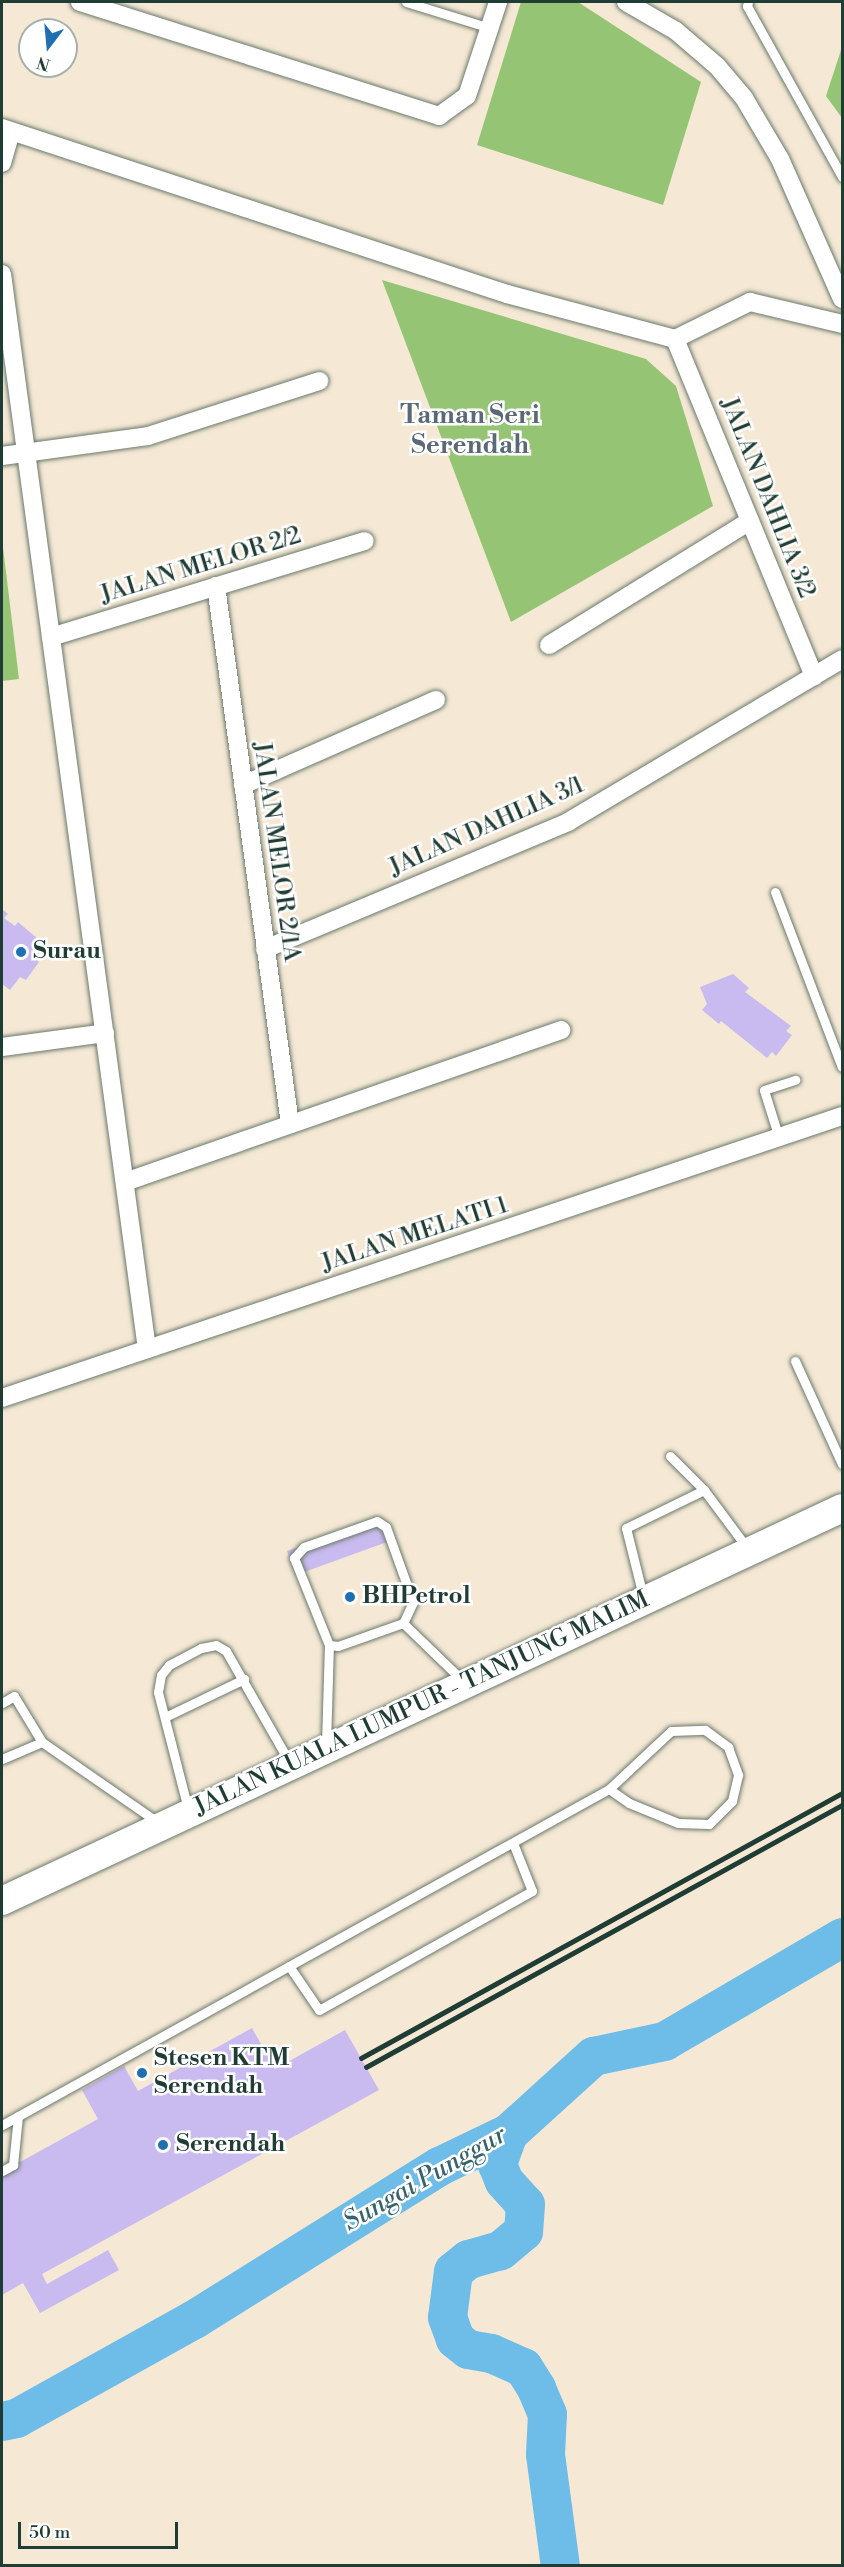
<!DOCTYPE html>
<style>
body{margin:0}
#map{position:relative;width:844px;height:2567px;overflow:hidden;background:#f5e9d5;font-family:"Libre Bodoni",serif}
div>[style]{position:absolute}
.green>*{inset:0;background:#95c574}
.river>*{height:39px;margin:-19.5px;padding:0 19.5px;transform-origin:19.5px;border-radius:19.5px;background:#6ebce8}
.building>*{inset:0;background:#c9baef}
.roads{filter:drop-shadow(0 0 2px #6a796c) drop-shadow(0 0 2px #6a796c)}
.lane>*{height:9px;margin:-4.5px;padding:0 4.5px;transform-origin:4.5px;border-radius:4.5px;background:#fff}
.street>*{height:18px;margin:-9px;padding:0 9px;transform-origin:9px;border-radius:9px;background:#fff}
.primary>*{height:28px;margin:-14px;padding:0 14px;transform-origin:14px;border-radius:14px;background:#fff}
.rail>*{height:4.5px;margin:-2.25px;padding:0 2.25px;transform-origin:2.25px;border-radius:2.25px;background:#1f3d34}
.dots>*{width:16px;height:16px;translate:-50% -50%;box-sizing:border-box;border:3px solid #fff;border-radius:50%}
span{translate:-50% -50%;white-space:nowrap;text-align:center;line-height:1.15;-webkit-text-stroke:5px #fff;paint-order:stroke}
.street-label{font-size:24px;color:#1f3d34}
.poi-label{font-size:24px;color:#1f3d34;font-weight:700}
.left{translate:0 -50%;text-align:left}
.neighbourhood-label{font-size:26px;color:#5a6975;font-weight:700}
.water-label{font-size:26px;color:#37636a;font-style:italic}
.frame{position:absolute;inset:0;border:3px solid #1f3d34;pointer-events:none}
.north{position:absolute;left:18px;top:18px;width:60px;height:60px;box-sizing:border-box;background:#fff;border:2px solid #a5b1ae;border-radius:50%;rotate:196deg;font-size:16px;font-weight:700;line-height:24px;text-align:center;color:#1f3d34}
.north::after{content:'';display:block;margin:auto;width:21px;height:27px;background:#1f6fb2;clip-path:polygon(50% 0,100% 100%,50% 72%,0 100%)}
.scale{position:absolute;left:18px;top:2522px;width:160px;height:27px;box-sizing:border-box;border:3px solid #1f3d34;border-top:0;padding-left:8px;font-size:18px;line-height:21px;white-space:nowrap;color:#1f3d34;-webkit-text-stroke:4px #fff;paint-order:stroke}
</style>
<div id="map">
<div class="green">
<i style="clip-path:polygon(521px 2px,578px 2px,701px 82px,663px 205px,477px 145px)"></i>
<i style="clip-path:polygon(842px 47px,842px 118px,826px 96px)"></i>
<i style="clip-path:polygon(382px 280px,646px 359px,676px 386px,713px 506px,511px 622px)"></i>
<i style="clip-path:polygon(2px 539px,19px 679px,2px 681px)"></i>
</div>
<div class="river">
<i style="left:508px;top:2133px;width:33px;rotate:110deg"></i>
<i style="left:497px;top:2164px;width:18px;rotate:68deg"></i>
<i style="left:504px;top:2181px;width:31px;rotate:48deg"></i>
<i style="left:525px;top:2204px;width:27px;rotate:94deg"></i>
<i style="left:523px;top:2231px;width:30px;rotate:140deg"></i>
<i style="left:500px;top:2250px;width:33px;rotate:164deg"></i>
<i style="left:468px;top:2259px;width:19px;rotate:141deg"></i>
<i style="left:453px;top:2271px;width:46px;rotate:97.4deg"></i>
<i style="left:447px;top:2317px;width:23px;rotate:70deg"></i>
<i style="left:455px;top:2339px;width:16px;rotate:38deg"></i>
<i style="left:468px;top:2349px;width:23px;rotate:10deg"></i>
<i style="left:491px;top:2353px;width:35px;rotate:24deg"></i>
<i style="left:523px;top:2367px;width:25px;rotate:58deg"></i>
<i style="left:536px;top:2388px;width:28px;rotate:67deg"></i>
<i style="left:547px;top:2414px;width:40px;rotate:92.9deg"></i>
<i style="left:545px;top:2454px;width:113px;rotate:82.4deg"></i>
<i style="left:2px;top:2421px;width:14px;rotate:-12deg"></i>
<i style="left:16px;top:2418px;width:204px;rotate:-29.1deg"></i>
<i style="left:194px;top:2319px;width:289px;rotate:-32deg"></i>
<i style="left:439px;top:2166px;width:76px;rotate:-25.6deg"></i>
<i style="left:508px;top:2133px;width:115px;rotate:-42.2deg"></i>
<i style="left:593px;top:2056px;width:73px;rotate:-11.9deg"></i>
<i style="left:664px;top:2041px;width:206px;rotate:-30.3deg"></i>
</div>
<div class="building">
<i style="clip-path:polygon(2px 909px,8px 914px,4px 918px,15px 926px,18px 922px,45px 945px,35px 959px,39px 962px,26px 980px,20px 977px,10px 990px,2px 984px)"></i>
<i style="clip-path:polygon(733px 974px,749px 988px,745px 992px,791px 1026px,786px 1031px,792px 1035px,776px 1056px,772px 1052px,767px 1058px,721px 1021px,719px 1024px,702px 1010px,707px 1004px,700px 987px)"></i>
<i style="clip-path:polygon(379px 1518px,387px 1542px,296px 1575px,287px 1551px)"></i>
<i style="clip-path:polygon(252px 2028px,275px 2069px,345px 2030px,379px 2090px,42px 2274px,47px 2284px,108px 2250px,119px 2270px,40px 2313px,23px 2283px,2px 2295px,2px 2172px,98px 2119px,82px 2090px,124px 2066px,138px 2091px)"></i>
</div>
<div class="roads">
<div class="lane">
<i style="left:406px;top:2px;width:88px;rotate:17.2deg"></i>
<i style="left:748px;top:2px;width:4px;rotate:104deg"></i>
<i style="left:747px;top:6px;width:196px;rotate:60.9deg"></i>
<i style="left:775px;top:892px;width:187px;rotate:69.1deg"></i>
<i style="left:779px;top:1138px;width:50px;rotate:-107.4deg"></i>
<i style="left:764px;top:1090px;width:33px;rotate:-18deg"></i>
<i style="left:795px;top:1361px;width:113px;rotate:65.5deg"></i>
<i style="left:670px;top:1456px;width:48px;rotate:45deg"></i>
<i style="left:704px;top:1490px;width:74px;rotate:53.3deg"></i>
<i style="left:377px;top:1521px;width:11px;rotate:34deg"></i>
<i style="left:386px;top:1527px;width:80px;rotate:70.2deg"></i>
<i style="left:413px;top:1602px;width:23px;rotate:115deg"></i>
<i style="left:403px;top:1623px;width:69px;rotate:160.5deg"></i>
<i style="left:338px;top:1646px;width:9px;rotate:-174deg"></i>
<i style="left:329px;top:1645px;width:94px;rotate:-111.9deg"></i>
<i style="left:294px;top:1558px;width:15px;rotate:-48deg"></i>
<i style="left:304px;top:1547px;width:77px;rotate:-19.6deg"></i>
<i style="left:643px;top:1596px;width:70px;rotate:-104deg"></i>
<i style="left:626px;top:1528px;width:87px;rotate:-26deg"></i>
<i style="left:403px;top:1623px;width:82px;rotate:44deg"></i>
<i style="left:2px;top:1703px;width:14px;rotate:-30deg"></i>
<i style="left:14px;top:1696px;width:54px;rotate:58.7deg"></i>
<i style="left:165px;top:1717px;width:88px;rotate:-25.7deg"></i>
<i style="left:326px;top:1744px;width:99px;rotate:-88.3deg"></i>
<i style="left:2px;top:1759px;width:43px;rotate:-23deg"></i>
<i style="left:42px;top:1742px;width:142px;rotate:34.7deg"></i>
<i style="left:188px;top:1809px;width:121px;rotate:-104.4deg"></i>
<i style="left:158px;top:1692px;width:17px;rotate:-80deg"></i>
<i style="left:161px;top:1675px;width:13px;rotate:-51deg"></i>
<i style="left:169px;top:1665px;width:36px;rotate:-28deg"></i>
<i style="left:201px;top:1648px;width:15px;rotate:-11deg"></i>
<i style="left:216px;top:1645px;width:12px;rotate:31deg"></i>
<i style="left:226px;top:1651px;width:129px;rotate:60.3deg"></i>
<i style="left:289px;top:1966px;width:53px;rotate:55.7deg"></i>
<i style="left:319px;top:2010px;width:244px;rotate:-29.2deg"></i>
<i style="left:532px;top:1891px;width:52px;rotate:-111.6deg"></i>
<i style="left:2px;top:2125px;width:694px;rotate:-28.97deg"></i>
<i style="left:609px;top:1789px;width:85px;rotate:-43.1deg"></i>
<i style="left:671px;top:1731px;width:34px;rotate:-2deg"></i>
<i style="left:705px;top:1730px;width:29px;rotate:36deg"></i>
<i style="left:728px;top:1747px;width:30px;rotate:70deg"></i>
<i style="left:738px;top:1775px;width:27px;rotate:103deg"></i>
<i style="left:732px;top:1801px;width:33px;rotate:135deg"></i>
<i style="left:709px;top:1824px;width:31px;rotate:-178deg"></i>
<i style="left:678px;top:1823px;width:53px;rotate:-157.8deg"></i>
<i style="left:629px;top:1803px;width:24px;rotate:-145deg"></i>
<i style="left:2px;top:2171px;width:13px;rotate:-29deg"></i>
<i style="left:13px;top:2165px;width:49px;rotate:-84.2deg"></i>
</div>
<div class="street">
<i style="left:80px;top:2px;width:377px;rotate:17.6deg"></i>
<i style="left:439px;top:116px;width:34px;rotate:-36deg"></i>
<i style="left:467px;top:96px;width:99px;rotate:-71.7deg"></i>
<i style="left:626px;top:2px;width:58px;rotate:30.1deg"></i>
<i style="left:676px;top:31px;width:54px;rotate:40.5deg"></i>
<i style="left:717px;top:66px;width:42px;rotate:49.8deg"></i>
<i style="left:744px;top:98px;width:71px;rotate:59.5deg"></i>
<i style="left:780px;top:159px;width:153px;rotate:66.1deg"></i>
<i style="left:2px;top:128px;width:532px;rotate:18.2deg"></i>
<i style="left:507px;top:294px;width:174px;rotate:15deg"></i>
<i style="left:675px;top:339px;width:84px;rotate:-26.3deg"></i>
<i style="left:750px;top:302px;width:95px;rotate:13.4deg"></i>
<i style="left:2px;top:163px;width:32px;rotate:-74deg"></i>
<i style="left:2px;top:274px;width:1085px;rotate:82.32deg"></i>
<i style="left:675px;top:339px;width:365px;rotate:67.6deg"></i>
<i style="left:2px;top:456px;width:147px;rotate:-7.8deg"></i>
<i style="left:148px;top:436px;width:180px;rotate:-17.8deg"></i>
<i style="left:216px;top:586px;width:543px;rotate:82.17deg"></i>
<i style="left:51px;top:637px;width:328px;rotate:-17deg"></i>
<i style="left:549px;top:645px;width:236px;rotate:-31.7deg"></i>
<i style="left:243px;top:785px;width:211px;rotate:-23.8deg"></i>
<i style="left:265px;top:949px;width:329px;rotate:-22.7deg"></i>
<i style="left:568px;top:822px;width:319px;rotate:-30.7deg"></i>
<i style="left:2px;top:1047px;width:104px;rotate:-7.7deg"></i>
<i style="left:125px;top:1182px;width:462px;rotate:-19.2deg"></i>
<i style="left:2px;top:1398px;width:886px;rotate:-18.56deg"></i>
</div>
<div class="primary">
<i style="left:2px;top:1901px;width:927px;rotate:-25.07deg"></i>
</div>
</div>
<div class="rail">
<i style="left:361px;top:2058px;width:549px;rotate:-28.85deg"></i>
<i style="left:366px;top:2067px;width:543px;rotate:-28.83deg"></i>
</div>
<div class="dots">
<i style="left:21px;top:952px;background:#1f6fb2"></i>
<i style="left:350px;top:1597px;background:#1f6fb2"></i>
<i style="left:142px;top:2073px;background:#1f6fb2"></i>
<i style="left:163px;top:2145px;background:#1f6fb2"></i>
</div>
<div class="street-label">
<span style="left:767px;top:498px;rotate:68deg">JALAN DAHLIA 3/2</span>
<span style="left:201px;top:566px;rotate:-17deg">JALAN MELOR 2/2</span>
<span style="left:487px;top:827px;rotate:-24deg">JALAN DAHLIA 3/1</span>
<span style="left:276px;top:852px;rotate:82deg">JALAN MELOR 2/1A</span>
<span style="left:415px;top:1235px;rotate:-18deg">JALAN MELATI 1</span>
<span style="left:422px;top:1704px;rotate:-25deg">JALAN KUALA LUMPUR - TANJUNG MALIM</span>
</div>
<div class="poi-label">
<span class="left" style="left:33px;top:952px">Surau</span>
<span class="left" style="left:362px;top:1597px">BHPetrol</span>
<span class="left" style="left:154px;top:2073px">Stesen KTM<br>Serendah</span>
<span class="left" style="left:176px;top:2145px">Serendah</span>
</div>
<div class="neighbourhood-label">
<span style="left:470px;top:431px">Taman Seri<br>Serendah</span>
</div>
<div class="water-label">
<span style="left:425px;top:2179px;rotate:-30deg">Sungai Punggur</span>
</div>
<div class="frame"></div>
<div class="north">N</div>
<div class="scale">50 m</div>
</div>
